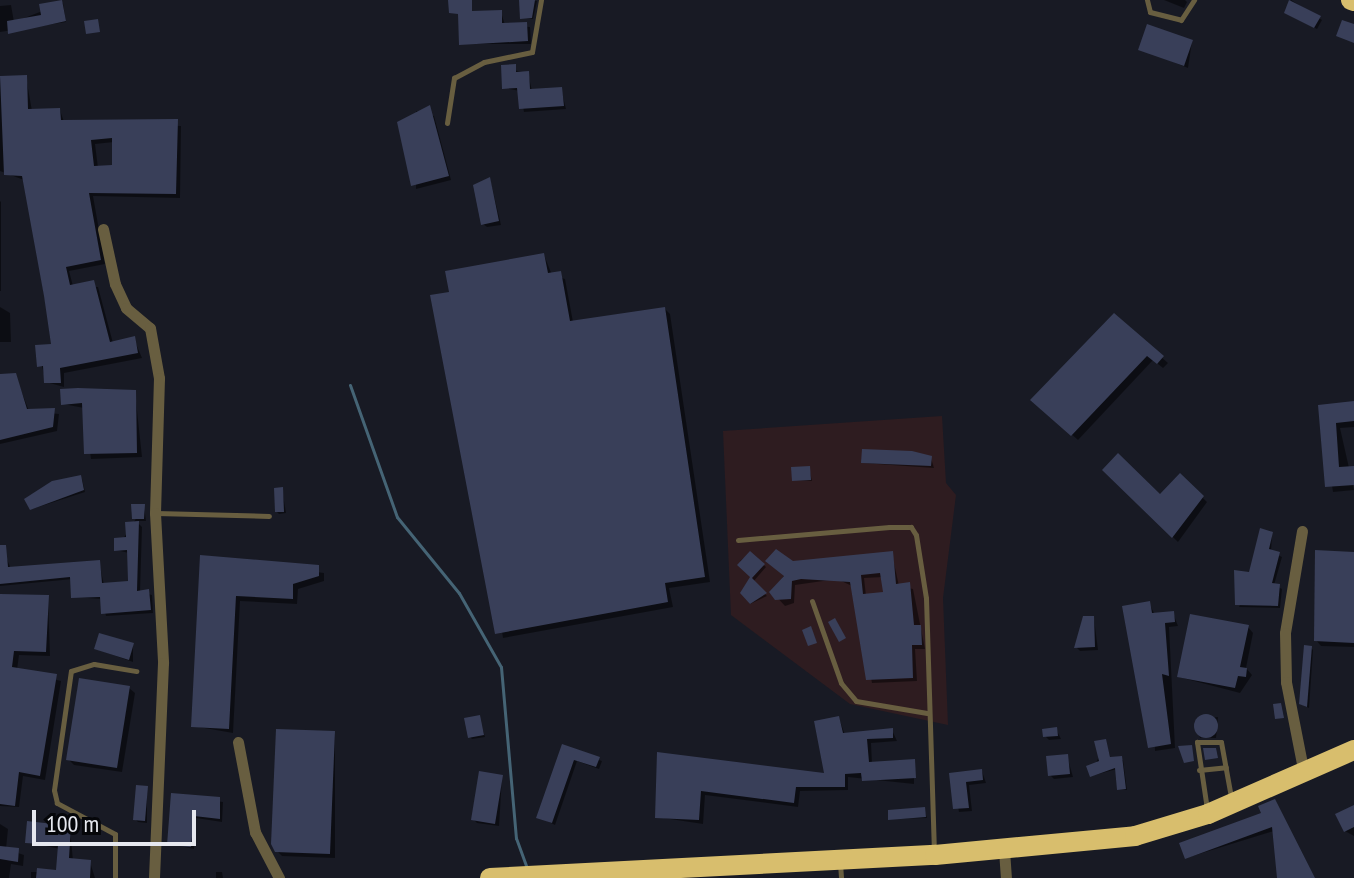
<!DOCTYPE html>
<style>
body{margin:0}
#map{position:relative;width:1354px;height:878px;overflow:hidden;background:#181a24;font-family:"PT Sans Narrow",sans-serif}
div>[style]{position:absolute}
.industrial>*{inset:0;background:#2e1c20}
.shadow>*{inset:0;background:#0007}
.stream>*{height:3px;margin:-1.5px;padding:0 1.5px;transform-origin:1.5px;border-radius:1.5px;background:#456475}
.building>*{inset:0;background:#393f59}
.round{border-radius:50%}
.lane>*{height:5px;margin:-2.5px;padding:0 2.5px;transform-origin:2.5px;border-radius:2.5px;background:#685e40}
.street>*{height:11px;margin:-5.5px;padding:0 5.5px;transform-origin:5.5px;border-radius:5.5px;background:#685e40}
.highway>*{height:20px;margin:-10px;padding:0 10px;transform-origin:10px;border-radius:10px;background:#d8be6d}
span{translate:-50% -50%;white-space:nowrap;text-align:center;line-height:1.15;-webkit-text-stroke:8px #050609;paint-order:stroke}
.scale{position:absolute;left:32px;top:810px;width:164px;height:36px;box-sizing:border-box;border:4px solid #e6e8ef;border-top:0;padding-left:10px;font-size:24px;line-height:28px;white-space:nowrap;color:#e6e8ef;-webkit-text-stroke:6px #050609;paint-order:stroke}
</style>
<div id="map">
<div class="industrial">
<i style="clip-path:polygon(942px 416px,946px 483px,956px 495px,943px 598px,948px 725px,850px 704px,731px 615px,723px 431px)"></i>
</div>
<div class="shadow">
<i style="clip-path:polygon(521px 0,537px 1px,533px 19px,522px 18px)"></i>
<i style="clip-path:polygon(1164px 0,1185px 0,1187px 2px,1184px 8px)"></i>
<i style="clip-path:polygon(1291px 0,1322px 20px,1317px 29px,1286px 13px)"></i>
<i style="clip-path:polygon(63px 3px,66px 22px,0 32px,0 6px,11px 5px,14px 22px)"></i>
<i style="clip-path:polygon(501px 12px,505px 25px,530px 27px,531px 44px,461px 44px)"></i>
<i style="clip-path:polygon(1192px 41px,1188px 68px,1141px 49px)"></i>
<i style="clip-path:polygon(503px 68px,528px 73px,532px 91px,561px 89px,566px 109px,524px 112px,520px 91px,504px 88px)"></i>
<i style="clip-path:polygon(evenodd,26px 77px,32px 111px,60px 110px,64px 122px,181px 126px,180px 198px,93px 196px,105px 264px,69px 271px,73px 286px,98px 287px,113px 343px,134px 339px,142px 358px,64px 373px,64px 387px,46px 382px,37px 347px,53px 345px,24px 180px,0 171px,0 78px,26px 77px,114px 142px,114px 167px,98px 168px,95px 144px,114px 142px)"></i>
<i style="clip-path:polygon(416px 111px,434px 116px,451px 180px,416px 189px)"></i>
<i style="clip-path:polygon(490px 179px,501px 225px,487px 227px,483px 224px)"></i>
<i style="clip-path:polygon(0 201px,1px 202px,1px 291px,0 291px)"></i>
<i style="clip-path:polygon(544px 255px,552px 275px,565px 279px,573px 322px,665px 309px,670px 314px,710px 582px,669px 588px,673px 607px,503px 638px,451px 293px)"></i>
<i style="clip-path:polygon(0 307px,10px 313px,11px 342px,0 342px)"></i>
<i style="clip-path:polygon(1114px 316px,1168px 363px,1163px 368px,1153px 360px,1078px 440px,1033px 400px)"></i>
<i style="clip-path:polygon(15px 375px,29px 411px,59px 414px,57px 431px,0 444px,0 391px)"></i>
<i style="clip-path:polygon(135px 392px,142px 457px,91px 459px,84px 408px,63px 404px)"></i>
<i style="clip-path:polygon(1354px 403px,1354px 427px,1340px 428px,1354px 490px,1333px 492px,1320px 406px)"></i>
<i style="clip-path:polygon(931px 458px,934px 468px,863px 463px)"></i>
<i style="clip-path:polygon(809px 468px,812px 481px,794px 480px)"></i>
<i style="clip-path:polygon(1104px 470px,1161px 497px,1180px 476px,1207px 502px,1178px 542px)"></i>
<i style="clip-path:polygon(82px 479px,85px 492px,32px 509px,80px 477px)"></i>
<i style="clip-path:polygon(282px 489px,286px 513px,279px 514px,277px 512px)"></i>
<i style="clip-path:polygon(144px 506px,146px 521px,136px 521px,142px 527px,140px 592px,152px 595px,153px 613px,106px 616px,102px 599px,73px 597px,73px 579px,0 586px,0 557px,6px 557px,11px 569px,99px 562px,104px 585px,130px 583px,129px 553px,116px 550px)"></i>
<i style="clip-path:polygon(1272px 534px,1271px 552px,1282px 557px,1274px 585px,1282px 589px,1280px 608px,1239px 607px)"></i>
<i style="clip-path:polygon(750px 553px,766px 567px,753px 582px,767px 596px,750px 604px,743px 589px,752px 578px,740px 561px)"></i>
<i style="clip-path:polygon(evenodd,892px 554px,899px 586px,913px 589px,925px 649px,915px 649px,917px 681px,872px 683px,852px 586px,837px 579px,795px 585px,794px 603px,785px 606px,772px 592px,793px 563px,892px 554px,883px 577px,885px 593px,866px 596px,864px 578px,883px 577px)"></i>
<i style="clip-path:polygon(1354px 554px,1354px 647px,1321px 646px,1316px 640px)"></i>
<i style="clip-path:polygon(202px 557px,324px 573px,324px 581px,298px 589px,297px 604px,240px 601px,233px 733px,193px 726px)"></i>
<i style="clip-path:polygon(48px 597px,50px 656px,19px 655px,17px 670px,61px 681px,45px 780px,23px 776px,19px 807px,0 806px,0 615px)"></i>
<i style="clip-path:polygon(1149px 603px,1155px 615px,1173px 613px,1178px 626px,1169px 627px,1175px 748px,1155px 751px)"></i>
<i style="clip-path:polygon(1094px 619px,1098px 650px,1080px 651px,1076px 647px)"></i>
<i style="clip-path:polygon(1248px 627px,1253px 633px,1246px 668px,1252px 675px,1240px 693px,1179px 677px)"></i>
<i style="clip-path:polygon(133px 645px,133px 662px,96px 649px)"></i>
<i style="clip-path:polygon(1311px 648px,1313px 650px,1309px 708px,1301px 704px)"></i>
<i style="clip-path:polygon(129px 688px,135px 693px,122px 772px,74px 765px,68px 759px)"></i>
<i style="clip-path:polygon(479px 717px,485px 737px,472px 739px,470px 737px)"></i>
<i style="clip-path:polygon(1218px 717px,1216px 738px,1200px 738px,1196px 720px)"></i>
<i style="clip-path:polygon(839px 718px,845px 735px,892px 730px,897px 741px,871px 743px,872px 764px,914px 761px,914px 784px,848px 777px,848px 790px,800px 791px,798px 807px,705px 795px,703px 824px,657px 817px,659px 755px,826px 776px)"></i>
<i style="clip-path:polygon(1056px 729px,1061px 739px,1049px 740px,1045px 736px)"></i>
<i style="clip-path:polygon(335px 733px,335px 858px,282px 856px,277px 851px)"></i>
<i style="clip-path:polygon(1105px 741px,1111px 759px,1123px 760px,1127px 790px,1119px 789px,1117px 769px,1091px 776px)"></i>
<i style="clip-path:polygon(563px 747px,602px 761px,599px 769px,577px 761px,555px 825px,539px 817px)"></i>
<i style="clip-path:polygon(1067px 756px,1073px 777px,1054px 779px,1050px 775px)"></i>
<i style="clip-path:polygon(982px 771px,986px 783px,969px 785px,972px 811px,959px 812px,952px 775px)"></i>
<i style="clip-path:polygon(502px 777px,499px 826px,477px 823px,473px 819px)"></i>
<i style="clip-path:polygon(147px 788px,147px 823px,138px 822px,136px 820px)"></i>
<i style="clip-path:polygon(173px 795px,223px 802px,222px 822px,196px 818px,194px 849px,169px 844px)"></i>
<i style="clip-path:polygon(1354px 807px,1354px 836px,1345px 831px)"></i>
<i style="clip-path:polygon(924px 809px,927px 818px,890px 819px)"></i>
<i style="clip-path:polygon(1263px 814px,1314px 878px,1279px 878px,1274px 831px,1186px 858px)"></i>
<i style="clip-path:polygon(0 824px,8px 829px,6px 849px,24px 855px,23px 866px,11px 864px,9px 878px,0 878px)"></i>
<i style="clip-path:polygon(70px 828px,73px 861px,90px 862px,95px 878px,31px 878px,31px 872px,58px 872px,60px 849px,27px 842px)"></i>
<i style="clip-path:polygon(216px 872px,222px 872px,223px 878px,216px 878px)"></i>
</div>
<div class="stream">
<i style="left:350px;top:385px;width:140px;rotate:70.4deg"></i>
<i style="left:397px;top:517px;width:98px;rotate:50.8deg"></i>
<i style="left:459px;top:593px;width:85px;rotate:60.4deg"></i>
<i style="left:501px;top:667px;width:172px;rotate:85deg"></i>
<i style="left:516px;top:838px;width:33px;rotate:70deg"></i>
</div>
<div class="building">
<i style="clip-path:polygon(62px 0,66px 21px,8px 34px,7px 21px,41px 15px,39px 4px)"></i>
<i style="clip-path:polygon(448px 0,472px 0,472px 11px,502px 10px,502px 23px,527px 22px,528px 41px,459px 45px,458px 14px,449px 13px)"></i>
<i style="clip-path:polygon(519px 0,535px 0,532px 18px,520px 19px)"></i>
<i style="clip-path:polygon(1289px 0,1321px 16px,1314px 28px,1284px 13px)"></i>
<i style="clip-path:polygon(98px 19px,100px 32px,86px 34px,84px 21px)"></i>
<i style="clip-path:polygon(1342px 20px,1354px 24px,1354px 43px,1336px 36px)"></i>
<i style="clip-path:polygon(1147px 24px,1193px 40px,1184px 66px,1138px 50px)"></i>
<i style="clip-path:polygon(516px 64px,516px 72px,529px 71px,530px 89px,562px 87px,564px 106px,519px 109px,517px 88px,502px 89px,501px 65px)"></i>
<i style="clip-path:polygon(evenodd,27px 75px,28px 109px,60px 108px,61px 120px,178px 119px,176px 194px,89px 193px,101px 260px,66px 267px,70px 285px,94px 280px,110px 342px,135px 336px,138px 353px,60px 368px,61px 383px,44px 383px,43px 366px,37px 367px,35px 345px,51px 344px,44px 296px,22px 176px,4px 175px,0 76px,27px 75px,112px 138px,112px 165px,94px 166px,91px 140px,112px 138px)"></i>
<i style="clip-path:polygon(430px 105px,449px 176px,411px 186px,397px 122px)"></i>
<i style="clip-path:polygon(490px 177px,499px 221px,481px 225px,473px 185px)"></i>
<i style="clip-path:polygon(544px 253px,548px 273px,561px 271px,570px 321px,665px 307px,705px 577px,665px 583px,668px 602px,495px 634px,430px 295px,449px 292px,445px 271px)"></i>
<i style="clip-path:polygon(1114px 313px,1164px 356px,1157px 364px,1147px 356px,1071px 436px,1030px 400px)"></i>
<i style="clip-path:polygon(16px 373px,27px 409px,55px 408px,53px 427px,0 440px,0 374px)"></i>
<i style="clip-path:polygon(78px 388px,136px 390px,137px 453px,84px 454px,82px 403px,61px 405px,60px 389px)"></i>
<i style="clip-path:polygon(1354px 401px,1354px 421px,1336px 423px,1339px 467px,1354px 466px,1354px 485px,1325px 487px,1318px 405px)"></i>
<i style="clip-path:polygon(862px 449px,912px 451px,932px 456px,931px 466px,861px 463px)"></i>
<i style="clip-path:polygon(1118px 453px,1160px 494px,1180px 473px,1204px 496px,1172px 538px,1102px 470px)"></i>
<i style="clip-path:polygon(810px 466px,811px 480px,792px 481px,791px 467px)"></i>
<i style="clip-path:polygon(81px 475px,84px 490px,30px 510px,24px 499px,52px 481px)"></i>
<i style="clip-path:polygon(283px 487px,284px 512px,275px 512px,274px 488px)"></i>
<i style="clip-path:polygon(131px 504px,145px 504px,144px 519px,132px 519px)"></i>
<i style="clip-path:polygon(139px 521px,137px 591px,149px 589px,151px 610px,101px 614px,100px 597px,71px 598px,70px 577px,0 584px,0 545px,6px 545px,8px 567px,100px 560px,102px 583px,128px 581px,127px 550px,114px 551px,114px 538px,126px 537px,125px 522px)"></i>
<i style="clip-path:polygon(1260px 528px,1273px 532px,1269px 549px,1280px 552px,1272px 583px,1280px 584px,1278px 606px,1235px 605px,1234px 570px,1249px 572px)"></i>
<i style="clip-path:polygon(evenodd,776px 549px,793px 561px,893px 551px,896px 584px,910px 582px,914px 625px,921px 625px,922px 645px,912px 645px,913px 678px,866px 680px,850px 582px,801px 579px,792px 581px,791px 599px,775px 600px,769px 592px,784px 576px,765px 561px,776px 549px,880px 573px,883px 592px,863px 594px,861px 575px,880px 573px)"></i>
<i style="clip-path:polygon(1315px 550px,1354px 552px,1354px 643px,1314px 641px)"></i>
<i style="clip-path:polygon(750px 551px,765px 564px,752px 578px,767px 593px,750px 604px,740px 593px,750px 577px,737px 565px)"></i>
<i style="clip-path:polygon(200px 555px,319px 565px,319px 576px,293px 584px,293px 599px,236px 596px,229px 729px,191px 727px)"></i>
<i style="clip-path:polygon(0 594px,49px 595px,46px 652px,14px 651px,12px 667px,57px 674px,40px 776px,19px 772px,15px 806px,0 804px)"></i>
<i style="clip-path:polygon(1150px 601px,1152px 613px,1174px 611px,1175px 622px,1165px 623px,1169px 676px,1162px 674px,1171px 744px,1148px 748px,1122px 606px)"></i>
<i style="clip-path:polygon(1190px 614px,1249px 625px,1240px 667px,1247px 668px,1246px 677px,1238px 676px,1235px 688px,1177px 677px)"></i>
<i style="clip-path:polygon(1083px 616px,1094px 616px,1095px 647px,1074px 648px)"></i>
<i style="clip-path:polygon(835px 618px,846px 638px,839px 642px,828px 622px)"></i>
<i style="clip-path:polygon(811px 626px,817px 643px,808px 646px,802px 630px)"></i>
<i style="clip-path:polygon(99px 633px,134px 643px,129px 660px,94px 649px)"></i>
<i style="clip-path:polygon(1304px 645px,1312px 646px,1307px 707px,1299px 704px)"></i>
<i style="clip-path:polygon(79px 678px,130px 686px,117px 768px,66px 760px)"></i>
<i style="clip-path:polygon(1281px 703px,1284px 718px,1275px 719px,1273px 704px)"></i>
<i class="round" style="left:1194px;top:714px;width:24px;height:24px"></i>
<i style="clip-path:polygon(480px 715px,484px 735px,468px 738px,464px 718px)"></i>
<i style="clip-path:polygon(839px 716px,843px 733px,893px 728px,893px 738px,867px 739px,869px 762px,915px 759px,916px 778px,862px 781px,861px 773px,845px 774px,845px 787px,796px 787px,794px 803px,701px 791px,699px 820px,655px 818px,657px 752px,824px 773px,814px 721px)"></i>
<i style="clip-path:polygon(1057px 727px,1058px 736px,1043px 737px,1042px 729px)"></i>
<i style="clip-path:polygon(276px 729px,335px 731px,330px 854px,275px 852px,271px 844px)"></i>
<i style="clip-path:polygon(1106px 739px,1110px 757px,1122px 756px,1126px 789px,1117px 790px,1115px 768px,1090px 777px,1086px 766px,1099px 761px,1094px 741px)"></i>
<i style="clip-path:polygon(562px 744px,600px 757px,596px 767px,574px 760px,552px 823px,536px 818px)"></i>
<i style="clip-path:polygon(1192px 745px,1194px 761px,1184px 763px,1178px 746px)"></i>
<i style="clip-path:polygon(1203px 748px,1216px 748px,1218px 758px,1205px 760px)"></i>
<i style="clip-path:polygon(1068px 754px,1070px 774px,1048px 776px,1046px 756px)"></i>
<i style="clip-path:polygon(982px 769px,983px 780px,966px 782px,969px 808px,953px 809px,949px 773px)"></i>
<i style="clip-path:polygon(479px 771px,503px 775px,495px 824px,471px 820px)"></i>
<i style="clip-path:polygon(136px 785px,148px 786px,145px 821px,133px 820px)"></i>
<i style="clip-path:polygon(171px 793px,220px 797px,220px 819px,194px 816px,191px 847px,167px 845px)"></i>
<i style="clip-path:polygon(1275px 799px,1315px 878px,1277px 878px,1272px 827px,1185px 859px,1179px 843px,1261px 813px,1258px 806px)"></i>
<i style="clip-path:polygon(1354px 805px,1354px 827px,1344px 832px,1335px 814px)"></i>
<i style="clip-path:polygon(925px 807px,926px 817px,888px 820px,888px 810px)"></i>
<i style="clip-path:polygon(27px 821px,71px 826px,69px 858px,91px 860px,90px 878px,36px 878px,37px 868px,56px 870px,58px 845px,25px 843px)"></i>
<i style="clip-path:polygon(0 846px,19px 848px,18px 862px,0 859px)"></i>
</div>
<div class="lane">
<i style="left:1147px;top:0;width:12px;rotate:76deg"></i>
<i style="left:1150px;top:12px;width:32px;rotate:14deg"></i>
<i style="left:1181px;top:20px;width:24px;rotate:-57deg"></i>
<i style="left:447px;top:123px;width:46px;rotate:-81.2deg"></i>
<i style="left:454px;top:78px;width:34px;rotate:-28deg"></i>
<i style="left:484px;top:62px;width:49px;rotate:-11.8deg"></i>
<i style="left:532px;top:52px;width:53px;rotate:-80.2deg"></i>
<i style="left:156px;top:513px;width:113px;rotate:1.5deg"></i>
<i style="left:738px;top:540px;width:152px;rotate:-4.9deg"></i>
<i style="left:889px;top:527px;width:22px"></i>
<i style="left:911px;top:527px;width:9px;rotate:58deg"></i>
<i style="left:916px;top:535px;width:64px;rotate:81deg"></i>
<i style="left:926px;top:598px;width:252px;rotate:88.2deg"></i>
<i style="left:812px;top:601px;width:87px;rotate:70.5deg"></i>
<i style="left:841px;top:683px;width:23px;rotate:50deg"></i>
<i style="left:856px;top:701px;width:72px;rotate:9.6deg"></i>
<i style="left:1199px;top:770px;width:27px;rotate:-6deg"></i>
<i style="left:1207px;top:809px;width:68px;rotate:-98.5deg"></i>
<i style="left:1197px;top:742px;width:24px"></i>
<i style="left:1221px;top:742px;width:56px;rotate:79.7deg"></i>
<i style="left:840px;top:863px;width:15px;rotate:86deg"></i>
<i style="left:115px;top:878px;width:44px;rotate:-90deg"></i>
<i style="left:115px;top:834px;width:66px;rotate:-151.9deg"></i>
<i style="left:57px;top:803px;width:13px;rotate:-103deg"></i>
<i style="left:54px;top:790px;width:120px;rotate:-81.9deg"></i>
<i style="left:71px;top:671px;width:24px;rotate:-17deg"></i>
<i style="left:94px;top:664px;width:43px;rotate:9.5deg"></i>
</div>
<div class="street">
<i style="left:103px;top:229px;width:56px;rotate:77.7deg"></i>
<i style="left:115px;top:284px;width:26px;rotate:65deg"></i>
<i style="left:126px;top:308px;width:31px;rotate:40deg"></i>
<i style="left:150px;top:328px;width:51px;rotate:79.8deg"></i>
<i style="left:159px;top:378px;width:135px;rotate:91.7deg"></i>
<i style="left:155px;top:513px;width:150px;rotate:86.9deg"></i>
<i style="left:163px;top:663px;width:215px;rotate:92.4deg"></i>
<i style="left:1302px;top:531px;width:103px;rotate:99.5deg"></i>
<i style="left:1285px;top:633px;width:49px;rotate:88.8deg"></i>
<i style="left:1286px;top:682px;width:94px;rotate:78.9deg"></i>
<i style="left:238px;top:742px;width:92px;rotate:79.3deg"></i>
<i style="left:255px;top:832px;width:52px;rotate:62.4deg"></i>
<i style="left:1004px;top:850px;width:28px;rotate:86deg"></i>
</div>
<div class="highway">
<i style="left:1351px;top:0;width:3px;rotate:18deg"></i>
<i style="left:490px;top:878px;width:446px;rotate:-3deg"></i>
<i style="left:935px;top:855px;width:201px;rotate:-5.4deg"></i>
<i style="left:1135px;top:836px;width:76px;rotate:-16.8deg"></i>
<i style="left:1208px;top:814px;width:159px;rotate:-23.7deg"></i>
</div>
<div class="scale">100 m</div>
</div>
